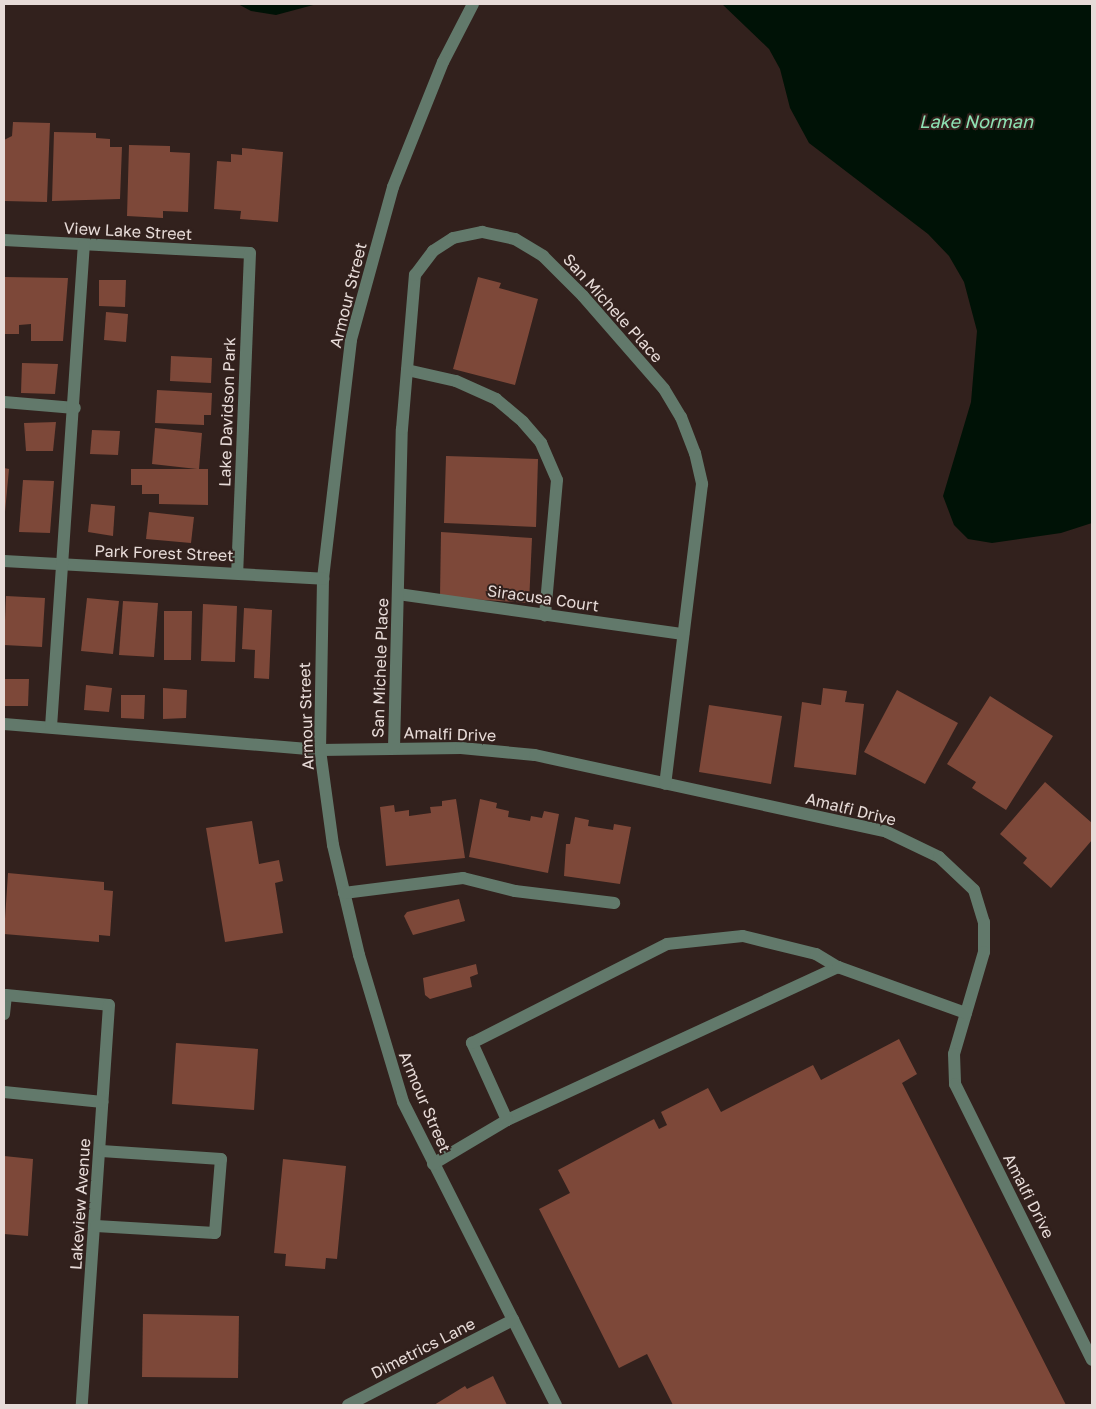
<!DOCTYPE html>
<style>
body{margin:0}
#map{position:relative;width:1096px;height:1409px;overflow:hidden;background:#32211d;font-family:"Golos Text",sans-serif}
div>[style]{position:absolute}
.water>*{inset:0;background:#001206}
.building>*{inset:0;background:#7d4839}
.minor>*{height:12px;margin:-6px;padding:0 6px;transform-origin:6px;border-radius:6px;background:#62796b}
span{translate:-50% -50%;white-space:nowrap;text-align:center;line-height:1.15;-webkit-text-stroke:4px #32211d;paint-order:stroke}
.street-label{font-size:16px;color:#e7dbd8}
.water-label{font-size:18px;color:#8ee3b4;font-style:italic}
.frame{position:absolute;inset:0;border:5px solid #e7dbd8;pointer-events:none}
</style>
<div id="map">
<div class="water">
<i style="clip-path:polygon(238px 4px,317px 4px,276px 15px,251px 11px)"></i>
<i style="clip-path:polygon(722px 4px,1092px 4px,1092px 523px,1061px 533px,992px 543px,968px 539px,954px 525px,943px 496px,971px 402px,977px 331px,964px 282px,949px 256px,928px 234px,809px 143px,790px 108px,780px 69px,769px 49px)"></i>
</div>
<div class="building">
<i style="clip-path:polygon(13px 122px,50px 123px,47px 202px,4px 201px,4px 140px,12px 136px)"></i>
<i style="clip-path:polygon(54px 132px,96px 133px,96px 138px,110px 139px,110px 147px,122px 147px,120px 199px,52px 201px)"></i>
<i style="clip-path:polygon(129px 145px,170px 146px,170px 152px,190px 153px,188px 212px,163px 211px,163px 218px,127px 216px)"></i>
<i style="clip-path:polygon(242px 148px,283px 152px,278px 222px,240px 219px,241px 211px,214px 209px,217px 161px,231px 162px,231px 154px,242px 155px)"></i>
<i style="clip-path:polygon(4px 277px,68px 278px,63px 341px,31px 341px,31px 324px,19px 325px,19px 334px,4px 334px)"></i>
<i style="clip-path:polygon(478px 277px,501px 283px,499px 288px,538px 299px,515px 385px,453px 369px)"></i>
<i style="clip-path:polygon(99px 280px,126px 280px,125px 307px,99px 306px)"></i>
<i style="clip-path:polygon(106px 312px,128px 314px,126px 342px,104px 340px)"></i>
<i style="clip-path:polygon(171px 356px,212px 358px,211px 383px,170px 381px)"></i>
<i style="clip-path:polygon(22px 363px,58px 364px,55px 394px,21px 393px)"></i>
<i style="clip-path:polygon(157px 390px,212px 393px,211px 415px,204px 415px,204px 425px,155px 423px)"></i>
<i style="clip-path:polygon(56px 422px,53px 451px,26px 451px,24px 423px)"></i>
<i style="clip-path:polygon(155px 428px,202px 433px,199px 469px,208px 469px,208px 505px,159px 504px,159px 494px,142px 494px,142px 485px,131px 485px,131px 469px,197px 469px,152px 464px)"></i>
<i style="clip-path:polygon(92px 430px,120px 431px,118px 455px,90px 454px)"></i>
<i style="clip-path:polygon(446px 456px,538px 459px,536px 527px,444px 523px)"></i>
<i style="clip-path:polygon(4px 468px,9px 469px,5px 512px,4px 512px)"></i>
<i style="clip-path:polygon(23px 480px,54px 481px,50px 533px,19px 532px)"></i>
<i style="clip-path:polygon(91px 504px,115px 506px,113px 536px,88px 532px)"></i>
<i style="clip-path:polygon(149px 512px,194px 517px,191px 543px,146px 539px)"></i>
<i style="clip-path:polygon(441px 532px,532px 538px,529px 603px,440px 597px)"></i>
<i style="clip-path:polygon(6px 596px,45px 598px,42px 647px,4px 645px)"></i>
<i style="clip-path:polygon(87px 598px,119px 601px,113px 654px,81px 651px)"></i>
<i style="clip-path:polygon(123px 601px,158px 603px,154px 657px,119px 655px)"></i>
<i style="clip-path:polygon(203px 604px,237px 606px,235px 662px,201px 661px)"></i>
<i style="clip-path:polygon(244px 608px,272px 610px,269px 679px,254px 678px,255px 650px,242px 649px)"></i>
<i style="clip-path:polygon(164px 611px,192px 611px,191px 660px,164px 660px)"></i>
<i style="clip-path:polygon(4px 679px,29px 679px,28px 706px,4px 706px)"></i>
<i style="clip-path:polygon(86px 685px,112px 688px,109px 712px,84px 710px)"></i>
<i style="clip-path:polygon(163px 688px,187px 690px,186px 718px,163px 719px)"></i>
<i style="clip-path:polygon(823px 688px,847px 691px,845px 702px,864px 704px,856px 775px,794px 767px,802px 702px,821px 705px)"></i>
<i style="clip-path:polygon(897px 690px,958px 723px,925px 784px,864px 752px)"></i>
<i style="clip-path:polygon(121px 695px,145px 695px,144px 719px,121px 718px)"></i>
<i style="clip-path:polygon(990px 696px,1053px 736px,1006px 810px,972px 788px,976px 782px,947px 764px)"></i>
<i style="clip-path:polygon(709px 705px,782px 716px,771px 784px,699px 772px)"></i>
<i style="clip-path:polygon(1045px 782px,1092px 823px,1092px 840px,1051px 888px,1023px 863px,1027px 858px,1000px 834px)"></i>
<i style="clip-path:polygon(456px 799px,465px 858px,386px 866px,380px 807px,394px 805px,395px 812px,409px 810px,409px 816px,431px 813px,430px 807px,442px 806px,442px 801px)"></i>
<i style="clip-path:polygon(480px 799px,497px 803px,496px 808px,509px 811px,508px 817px,530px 821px,531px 816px,542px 818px,544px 811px,559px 814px,548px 873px,469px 857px)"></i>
<i style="clip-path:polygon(575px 817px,589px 820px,588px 826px,613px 830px,614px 824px,631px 827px,620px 884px,564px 876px,566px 844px,570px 844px)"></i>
<i style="clip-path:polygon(252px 821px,259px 864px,279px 860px,283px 881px,275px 883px,283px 933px,225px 942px,206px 828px)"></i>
<i style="clip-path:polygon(8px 873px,104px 882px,104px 890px,113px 891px,110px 936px,99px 935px,99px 942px,4px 934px)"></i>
<i style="clip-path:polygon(459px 899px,465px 921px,413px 935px,404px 916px,407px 912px)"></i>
<i style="clip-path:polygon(476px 964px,478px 974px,470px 977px,472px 987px,430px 999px,425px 995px,423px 978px)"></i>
<i style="clip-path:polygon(899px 1039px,917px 1074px,902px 1083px,1066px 1405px,673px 1405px,647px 1354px,619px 1368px,539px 1209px,570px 1193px,558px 1170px,654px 1119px,659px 1129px,667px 1125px,661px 1112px,708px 1088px,721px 1112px,813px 1065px,821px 1080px)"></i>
<i style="clip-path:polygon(176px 1043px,258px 1049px,254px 1110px,172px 1104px)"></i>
<i style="clip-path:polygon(4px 1156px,33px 1159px,28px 1236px,4px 1234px)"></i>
<i style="clip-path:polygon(283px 1159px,346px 1166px,337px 1259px,326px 1258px,325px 1269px,285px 1266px,286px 1254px,274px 1253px)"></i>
<i style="clip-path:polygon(143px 1314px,239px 1316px,238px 1378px,142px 1377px)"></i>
<i style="clip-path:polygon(493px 1376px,507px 1405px,434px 1405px,465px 1386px,467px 1389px)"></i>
</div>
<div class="minor">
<i style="left:473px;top:4px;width:65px;rotate:117.3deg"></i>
<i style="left:443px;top:62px;width:135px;rotate:111.8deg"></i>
<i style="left:393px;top:187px;width:159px;rotate:105.4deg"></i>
<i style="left:351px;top:340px;width:241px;rotate:96.7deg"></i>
<i style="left:323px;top:579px;width:171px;rotate:91deg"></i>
<i style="left:320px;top:750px;width:96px;rotate:82.2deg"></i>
<i style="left:333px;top:845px;width:113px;rotate:76.7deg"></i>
<i style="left:359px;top:955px;width:153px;rotate:73.3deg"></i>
<i style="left:403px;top:1102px;width:339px;rotate:63.2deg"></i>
<i style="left:4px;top:240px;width:246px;rotate:3deg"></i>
<i style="left:250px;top:253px;width:319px;rotate:92.3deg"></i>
<i style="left:407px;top:370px;width:50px;rotate:12.7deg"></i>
<i style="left:456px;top:381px;width:44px;rotate:24.2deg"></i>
<i style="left:496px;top:399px;width:35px;rotate:40deg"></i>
<i style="left:523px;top:422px;width:28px;rotate:49deg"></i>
<i style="left:541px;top:443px;width:40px;rotate:66.6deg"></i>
<i style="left:557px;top:480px;width:136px;rotate:95.1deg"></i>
<i style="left:4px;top:402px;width:71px;rotate:4.8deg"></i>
<i style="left:4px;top:561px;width:320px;rotate:3.2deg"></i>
<i style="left:398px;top:594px;width:288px;rotate:8deg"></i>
<i style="left:4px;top:724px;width:317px;rotate:4.7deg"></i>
<i style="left:320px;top:750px;width:141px;rotate:-0.8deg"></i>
<i style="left:461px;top:748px;width:74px;rotate:5.4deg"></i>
<i style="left:535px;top:755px;width:360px;rotate:12.3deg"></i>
<i style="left:887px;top:832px;width:58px;rotate:25.7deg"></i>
<i style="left:939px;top:857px;width:48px;rotate:43.3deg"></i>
<i style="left:974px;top:890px;width:34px;rotate:73deg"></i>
<i style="left:984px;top:922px;width:30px;rotate:90deg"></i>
<i style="left:984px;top:952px;width:106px;rotate:106.4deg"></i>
<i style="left:954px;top:1054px;width:30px;rotate:88deg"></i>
<i style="left:955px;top:1084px;width:308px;rotate:63.6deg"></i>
<i style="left:51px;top:727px;width:483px;rotate:-86.1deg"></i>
<i style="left:394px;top:748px;width:319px;rotate:-88.6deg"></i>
<i style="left:402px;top:429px;width:155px;rotate:-85.2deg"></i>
<i style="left:415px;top:275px;width:30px;rotate:-53deg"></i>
<i style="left:433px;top:251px;width:24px;rotate:-33deg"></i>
<i style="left:453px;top:238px;width:30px;rotate:-12deg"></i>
<i style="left:482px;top:232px;width:34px;rotate:12deg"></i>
<i style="left:515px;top:239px;width:33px;rotate:31deg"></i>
<i style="left:543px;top:256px;width:57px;rotate:45deg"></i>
<i style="left:583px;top:296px;width:123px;rotate:48.9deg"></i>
<i style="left:664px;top:389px;width:33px;rotate:59deg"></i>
<i style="left:681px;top:417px;width:39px;rotate:69deg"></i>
<i style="left:695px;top:453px;width:32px;rotate:77deg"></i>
<i style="left:702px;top:484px;width:302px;rotate:97deg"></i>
<i style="left:344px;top:893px;width:120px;rotate:-7.2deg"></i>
<i style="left:463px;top:878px;width:54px;rotate:14deg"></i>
<i style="left:515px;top:891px;width:100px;rotate:6.9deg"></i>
<i style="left:4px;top:1014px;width:19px;rotate:-84deg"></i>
<i style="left:6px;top:995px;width:103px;rotate:5.5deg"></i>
<i style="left:109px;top:1005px;width:401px;rotate:93.9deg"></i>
<i style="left:4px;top:1092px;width:99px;rotate:5.8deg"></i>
<i style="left:507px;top:1120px;width:365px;rotate:-24.8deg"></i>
<i style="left:433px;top:1164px;width:86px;rotate:-30.7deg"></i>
<i style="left:507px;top:1120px;width:85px;rotate:-114.4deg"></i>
<i style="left:472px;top:1043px;width:219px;rotate:-26.9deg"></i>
<i style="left:667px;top:944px;width:76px;rotate:-6deg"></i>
<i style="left:743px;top:936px;width:75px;rotate:13.9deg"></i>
<i style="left:816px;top:954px;width:26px;rotate:31deg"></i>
<i style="left:838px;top:967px;width:136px;rotate:19.8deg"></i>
<i style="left:96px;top:1226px;width:119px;rotate:3.4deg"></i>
<i style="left:215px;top:1233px;width:74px;rotate:-85.4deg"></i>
<i style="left:221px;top:1159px;width:120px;rotate:-176.2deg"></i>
<i style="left:348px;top:1405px;width:186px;rotate:-27.3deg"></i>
</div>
<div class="street-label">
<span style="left:128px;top:231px;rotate:3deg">View Lake Street</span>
<span style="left:348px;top:295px;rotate:-76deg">Armour Street</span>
<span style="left:613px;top:308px;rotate:48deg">San Michele Place</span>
<span style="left:227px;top:412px;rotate:-88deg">Lake Davidson Park</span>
<span style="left:164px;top:553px;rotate:2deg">Park Forest Street</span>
<span style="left:543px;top:598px;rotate:8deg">Siracusa Court</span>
<span style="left:380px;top:668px;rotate:-88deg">San Michele Place</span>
<span style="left:306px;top:716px;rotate:-92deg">Armour Street</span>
<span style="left:450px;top:734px;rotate:2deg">Amalfi Drive</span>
<span style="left:851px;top:809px;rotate:14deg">Amalfi Drive</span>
<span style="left:425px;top:1102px;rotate:67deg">Armour Street</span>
<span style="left:1029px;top:1196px;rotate:63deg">Amalfi Drive</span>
<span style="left:80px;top:1204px;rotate:-86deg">Lakeview Avenue</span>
<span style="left:423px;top:1348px;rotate:-27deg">Dimetrics Lane</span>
</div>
<div class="water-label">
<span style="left:976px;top:121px">Lake Norman</span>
</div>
<div class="frame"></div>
</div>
